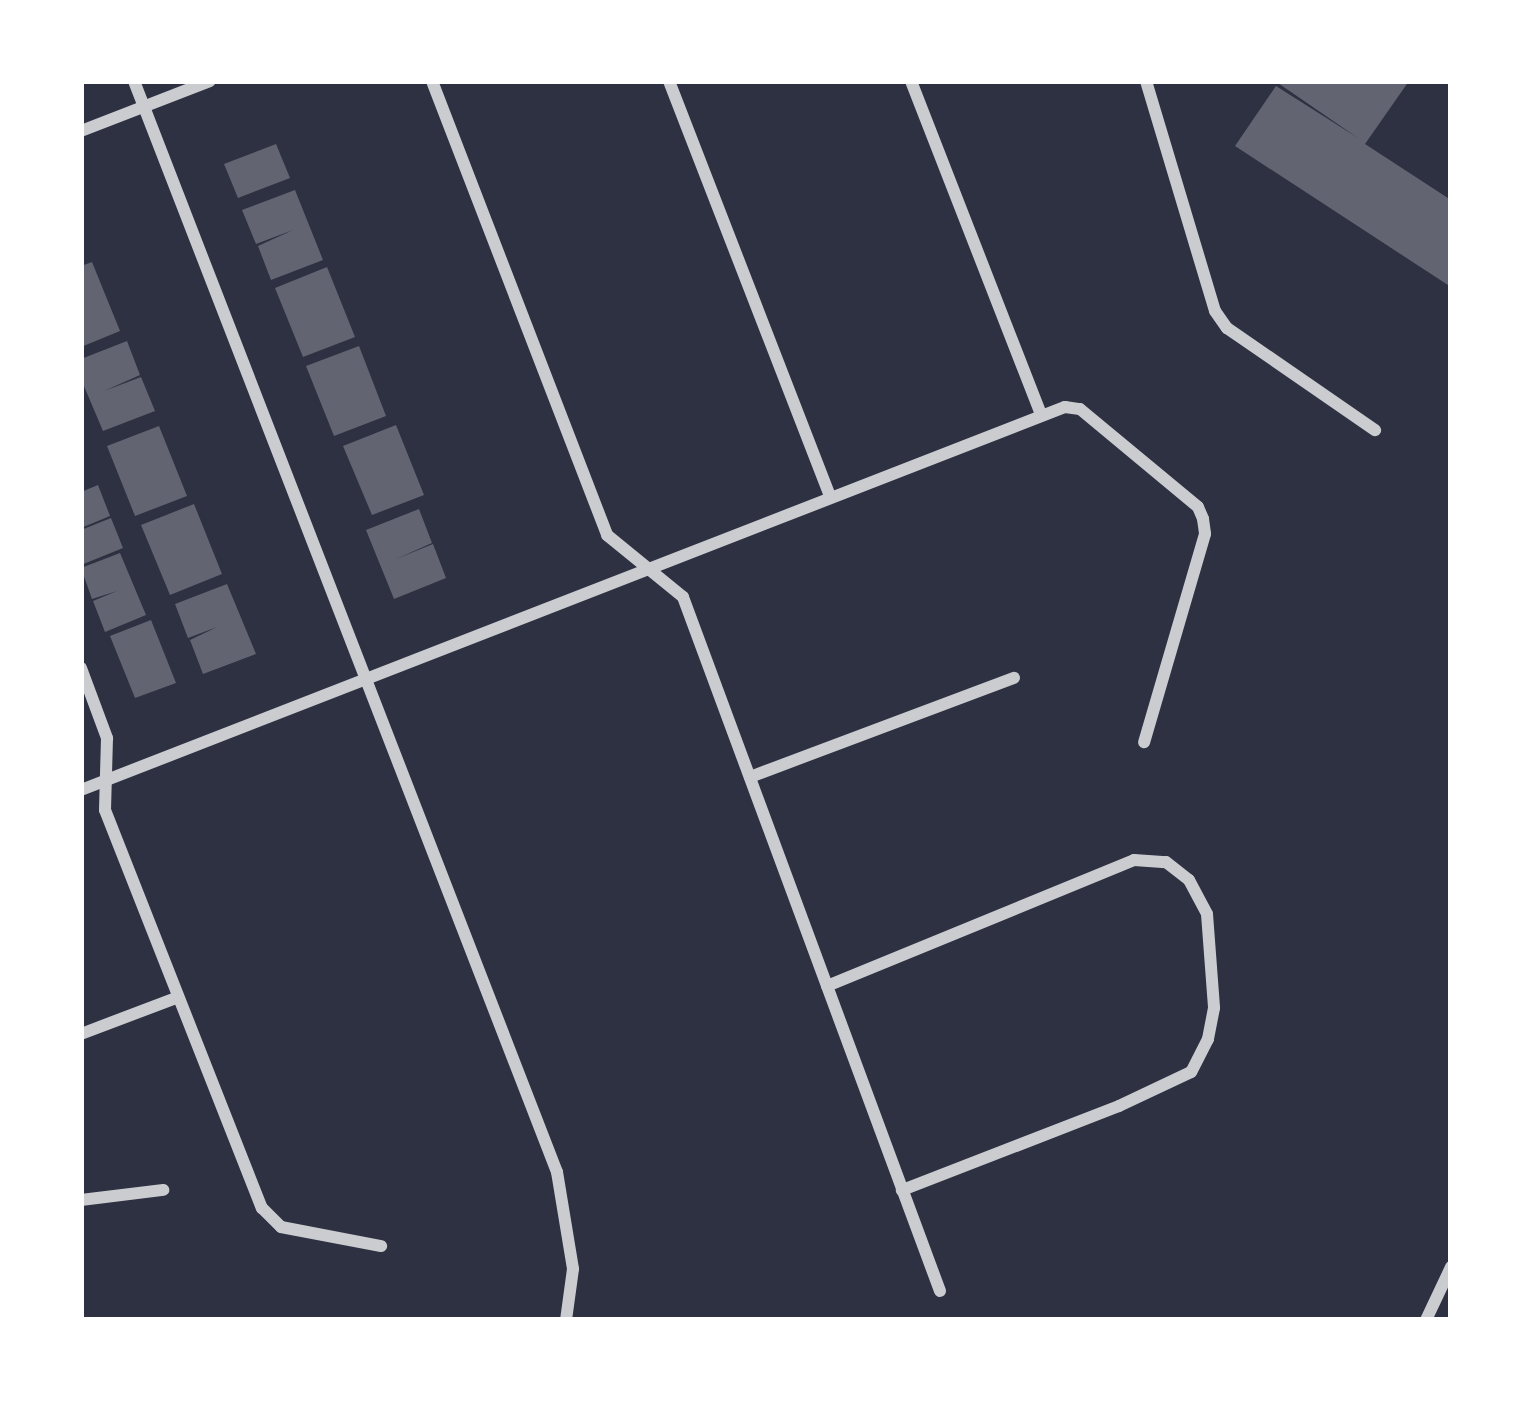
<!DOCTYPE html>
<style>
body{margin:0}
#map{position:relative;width:1532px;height:1401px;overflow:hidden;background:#2d3142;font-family:Karla,sans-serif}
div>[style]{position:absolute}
.building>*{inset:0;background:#626471}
.minor>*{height:12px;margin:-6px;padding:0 6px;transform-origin:6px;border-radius:6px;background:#caccd0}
span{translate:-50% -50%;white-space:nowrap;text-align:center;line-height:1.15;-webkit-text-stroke:10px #fff;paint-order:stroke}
.frame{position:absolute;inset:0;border:84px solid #fff;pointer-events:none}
</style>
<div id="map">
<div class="building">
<i style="clip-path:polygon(1275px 81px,1409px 81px,1365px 144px,1451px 200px,1451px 287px,1235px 146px,1276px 86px,1358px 138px)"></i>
<i style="clip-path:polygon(276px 144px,290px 178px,238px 198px,224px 164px)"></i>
<i style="clip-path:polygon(295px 190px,323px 260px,271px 280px,258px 246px,293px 230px,256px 244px,242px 210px)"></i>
<i style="clip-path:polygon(92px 262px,120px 331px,81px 347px,81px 266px)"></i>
<i style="clip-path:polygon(327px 267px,355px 337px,303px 357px,275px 288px)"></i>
<i style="clip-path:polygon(127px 341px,140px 375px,104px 391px,141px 377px,155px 411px,103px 431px,81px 379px,81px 359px)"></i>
<i style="clip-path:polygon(359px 346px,386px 416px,334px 436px,306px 366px)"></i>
<i style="clip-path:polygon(396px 425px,424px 495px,372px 515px,343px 446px)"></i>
<i style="clip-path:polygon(159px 426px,187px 496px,135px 516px,107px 446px)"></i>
<i style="clip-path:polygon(98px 485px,110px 516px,81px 528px,81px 492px)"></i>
<i style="clip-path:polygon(194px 504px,222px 574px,170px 595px,141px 525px)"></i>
<i style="clip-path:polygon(419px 509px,432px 543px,396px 559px,433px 544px,446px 578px,394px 599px,366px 530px)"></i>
<i style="clip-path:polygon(111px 518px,123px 548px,81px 565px,81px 530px)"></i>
<i style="clip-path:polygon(120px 553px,146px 615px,105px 632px,93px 601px,117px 591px,92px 599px,81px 568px)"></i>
<i style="clip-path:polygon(227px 584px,256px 654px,203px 674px,190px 640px,217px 627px,188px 638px,175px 604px)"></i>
<i style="clip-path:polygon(151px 620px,176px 683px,135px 698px,110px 636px)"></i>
</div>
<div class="minor">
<i style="left:134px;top:81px;width:1170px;rotate:68.81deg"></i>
<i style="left:557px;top:1172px;width:98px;rotate:80.6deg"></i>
<i style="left:573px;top:1269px;width:51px;rotate:97.8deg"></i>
<i style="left:432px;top:81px;width:487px;rotate:68.9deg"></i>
<i style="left:607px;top:535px;width:98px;rotate:39.2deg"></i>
<i style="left:683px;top:597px;width:740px;rotate:69.68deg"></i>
<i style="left:669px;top:81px;width:446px;rotate:68.8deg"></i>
<i style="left:911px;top:81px;width:358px;rotate:68.7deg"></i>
<i style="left:1146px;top:81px;width:240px;rotate:73.3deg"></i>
<i style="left:1215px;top:311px;width:21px;rotate:55deg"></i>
<i style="left:1227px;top:328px;width:180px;rotate:34.6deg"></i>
<i style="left:81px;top:131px;width:138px;rotate:-21.2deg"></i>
<i style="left:81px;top:668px;width:75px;rotate:69.6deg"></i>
<i style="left:107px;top:738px;width:72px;rotate:91.6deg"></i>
<i style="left:105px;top:810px;width:428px;rotate:68.5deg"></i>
<i style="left:262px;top:1208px;width:27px;rotate:45deg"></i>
<i style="left:281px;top:1227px;width:102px;rotate:10.8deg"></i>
<i style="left:750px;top:777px;width:282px;rotate:-20.6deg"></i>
<i style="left:81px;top:790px;width:1056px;rotate:-21.27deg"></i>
<i style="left:1065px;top:407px;width:15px;rotate:8deg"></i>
<i style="left:1080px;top:409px;width:153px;rotate:39.7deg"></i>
<i style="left:1198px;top:507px;width:13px;rotate:67deg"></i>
<i style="left:1203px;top:519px;width:15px;rotate:82deg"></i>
<i style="left:1205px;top:534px;width:217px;rotate:106.3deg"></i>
<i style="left:827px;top:986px;width:332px;rotate:-22.3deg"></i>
<i style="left:1134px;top:860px;width:32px;rotate:4deg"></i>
<i style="left:1166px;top:862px;width:29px;rotate:38deg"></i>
<i style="left:1189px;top:880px;width:38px;rotate:62deg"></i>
<i style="left:1207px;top:914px;width:94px;rotate:85.7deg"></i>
<i style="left:1214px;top:1008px;width:32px;rotate:101deg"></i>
<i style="left:1208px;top:1039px;width:37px;rotate:117deg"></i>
<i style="left:1191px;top:1072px;width:80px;rotate:154.7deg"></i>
<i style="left:1119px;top:1106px;width:233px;rotate:158.8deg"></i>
<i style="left:81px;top:1034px;width:102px;rotate:-20.8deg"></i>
<i style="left:81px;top:1200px;width:83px;rotate:-7deg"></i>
<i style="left:1426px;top:1320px;width:59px;rotate:-64.7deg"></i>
</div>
<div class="frame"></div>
</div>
